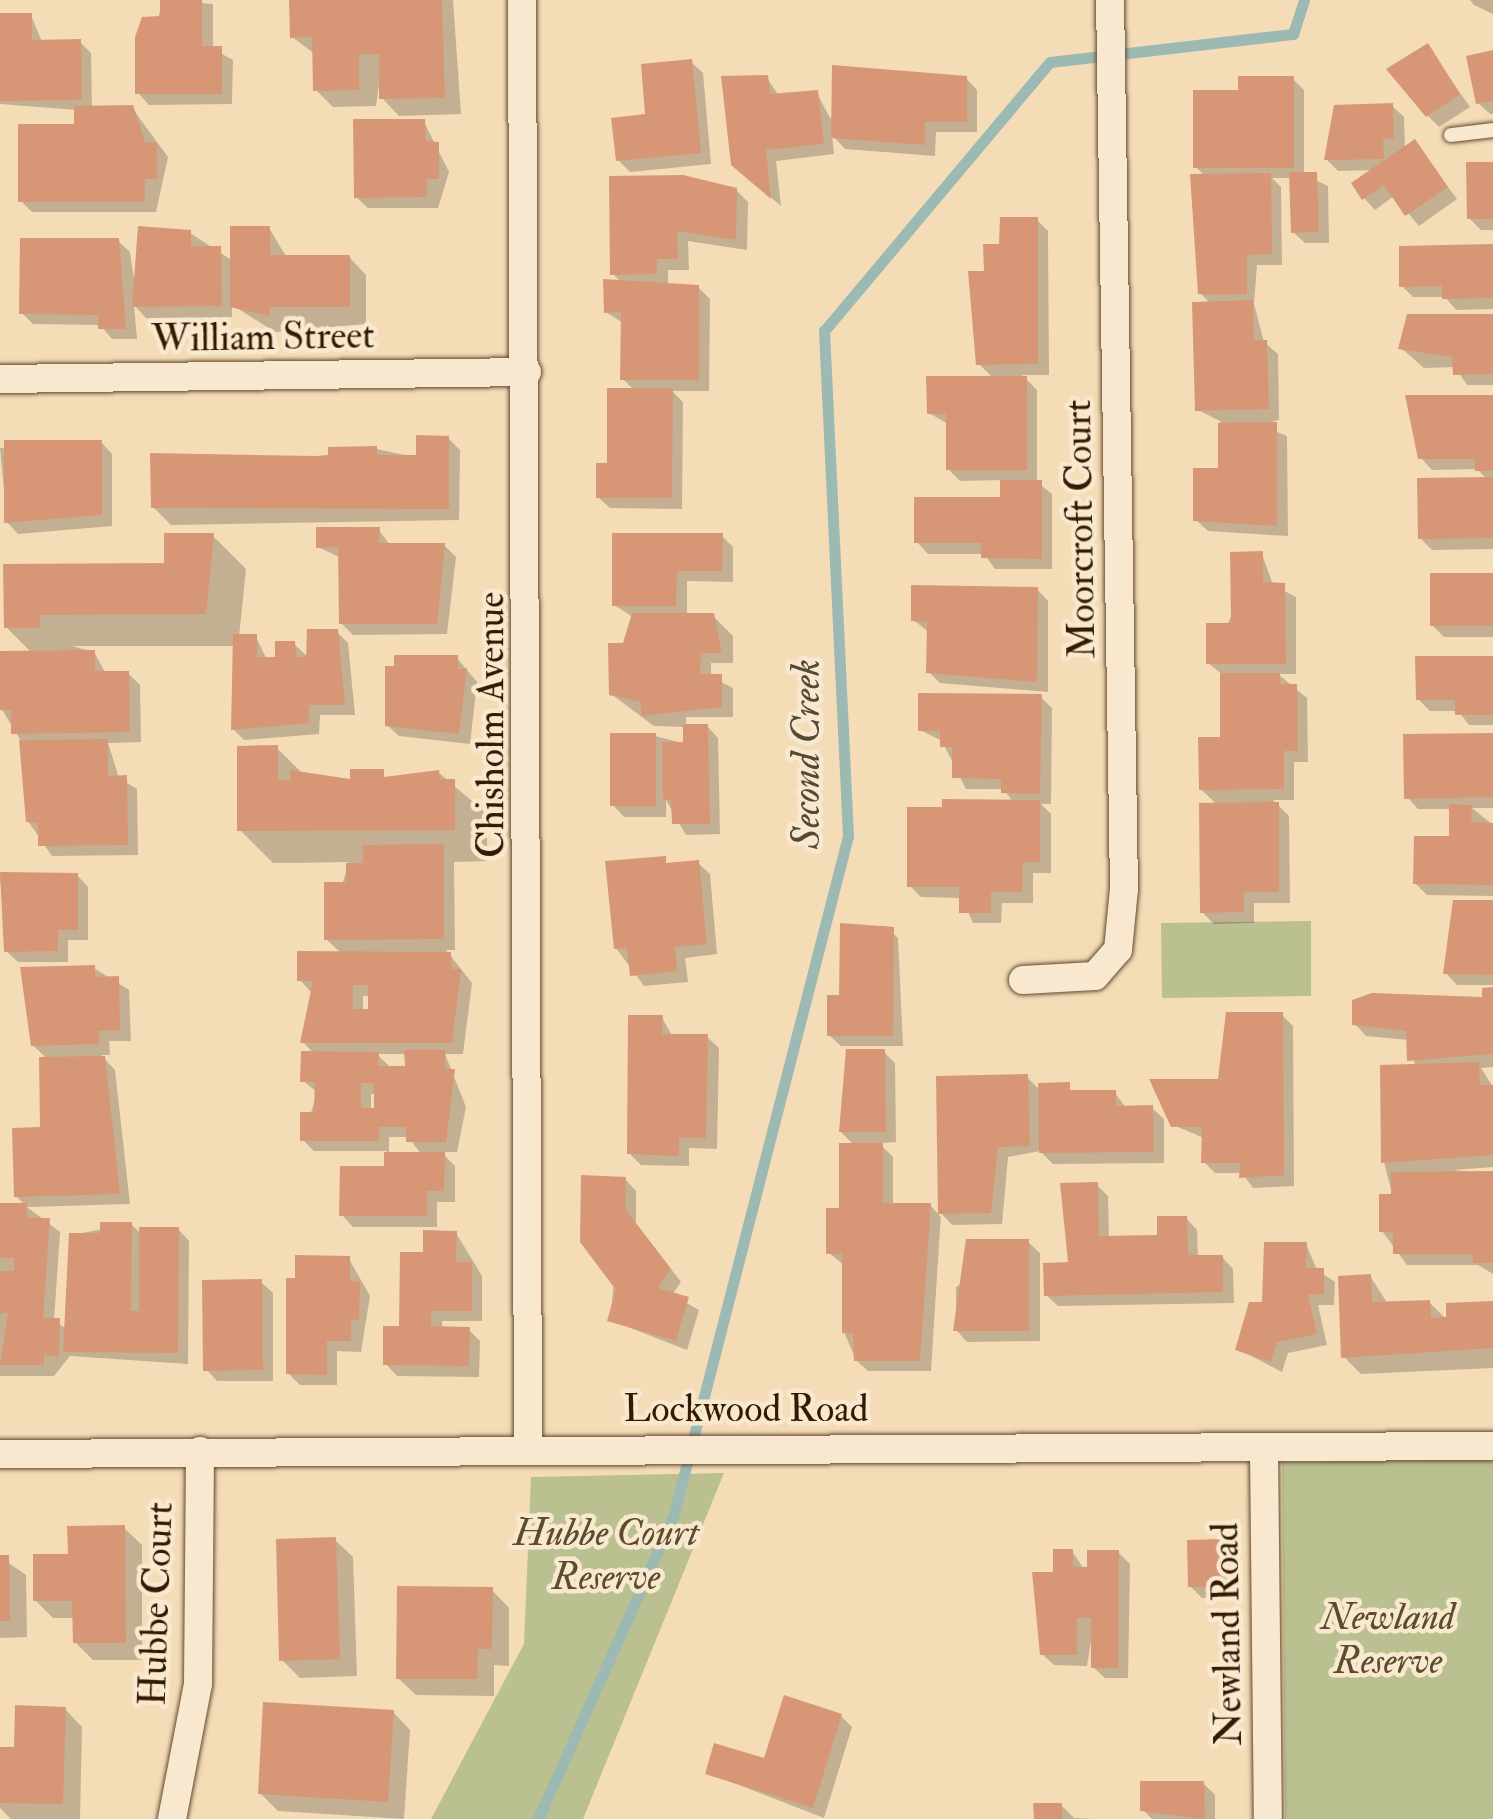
<!DOCTYPE html>
<style>
body{margin:0}
#map{position:relative;width:1493px;height:1819px;overflow:hidden;background:#f4dcb7;font-family:"IM FELL Double Pica",serif}
div>[style]{position:absolute}
.green>*{inset:0;background:#bac08f}
.shadow>*{inset:0;background:#0003}
.stream>*{height:11px;margin:-5.5px;padding:0 5.5px;transform-origin:5.5px;border-radius:5.5px;background:#9cbab3}
.building>*{inset:0;background:#d79776}
.roads{filter:drop-shadow(0 0 2px #644a2e) drop-shadow(0 0 2px #644a2e)}
.lane>*{height:14px;margin:-7px;padding:0 7px;transform-origin:7px;border-radius:7px;background:#f8e8d0}
.street>*{height:28px;margin:-14px;padding:0 14px;transform-origin:14px;border-radius:14px;background:#f8e8d0}
span{translate:-50% -50%;white-space:nowrap;text-align:center;line-height:1.15;-webkit-text-stroke:9px #f8e8d0;paint-order:stroke}
.street-label{font-size:38px;color:#341a00}
.park-label{font-size:38px;color:#5c4c2b;font-style:italic}
.water-label{font-size:40px;color:#534a36;font-style:italic}
</style>
<div id="map">
<div class="green">
<i style="clip-path:polygon(1311px 921px,1311px 996px,1162px 998px,1161px 923px)"></i>
<i style="clip-path:polygon(1493px 1459px,1493px 1819px,1285px 1819px,1282px 1462px)"></i>
<i style="clip-path:polygon(724px 1473px,583px 1819px,431px 1819px,524px 1644px,531px 1477px)"></i>
</div>
<div class="shadow">
<i style="clip-path:polygon(163px 0,213px 4px,213px 49px,233px 60px,232px 104px,149px 105px,138px 93px)"></i>
<i style="clip-path:polygon(291px 0,453px 0,461px 114px,399px 116px,382px 98px,381px 70px,376px 106px,333px 107px,316px 90px,315px 54px,292px 37px)"></i>
<i style="clip-path:polygon(1470px 0,1493px 0,1493px 14px,1474px 5px)"></i>
<i style="clip-path:polygon(31px 15px,42px 42px,80px 42px,91px 53px,92px 108px,132px 108px,168px 157px,156px 212px,32px 212px,21px 201px,77px 126px,77px 110px,0 104px,0 16px)"></i>
<i style="clip-path:polygon(1427px 46px,1470px 107px,1439px 127px,1427px 115px)"></i>
<i style="clip-path:polygon(1493px 52px,1493px 114px,1490px 114px,1478px 103px)"></i>
<i style="clip-path:polygon(691px 62px,703px 73px,711px 164px,630px 172px,618px 160px)"></i>
<i style="clip-path:polygon(767px 78px,779px 96px,817px 93px,830px 118px,966px 78px,977px 90px,977px 132px,936px 132px,935px 156px,845px 149px,832px 135px,834px 154px,776px 161px,781px 206px,746px 176px)"></i>
<i style="clip-path:polygon(1293px 79px,1304px 90px,1304px 175px,1328px 186px,1329px 243px,1305px 243px,1293px 232px,1292px 178px,1272px 178px,1281px 187px,1282px 265px,1257px 265px,1254px 304px,1264px 342px,1278px 354px,1279px 420px,1259px 425px,1287px 436px,1288px 536px,1208px 531px,1196px 520px,1220px 470px,1220px 421px,1198px 410px,1211px 304px,1200px 293px,1205px 176px,1196px 167px,1240px 93px)"></i>
<i style="clip-path:polygon(1392px 106px,1404px 117px,1405px 149px,1393px 157px,1414px 142px,1457px 199px,1419px 226px,1394px 196px,1375px 210px,1364px 198px,1375px 170px,1338px 171px,1327px 160px)"></i>
<i style="clip-path:polygon(424px 122px,449px 172px,438px 208px,368px 208px,356px 197px)"></i>
<i style="clip-path:polygon(1493px 164px,1493px 230px,1481px 230px,1469px 218px)"></i>
<i style="clip-path:polygon(736px 190px,748px 202px,747px 250px,688px 241px,689px 270px,668px 270px,668px 286px,698px 287px,710px 299px,709px 391px,672px 391px,683px 402px,682px 509px,610px 508px,598px 497px,634px 390px,623px 379px,623px 323px,606px 312px,622px 283px,613px 274px)"></i>
<i style="clip-path:polygon(1037px 220px,1048px 231px,1049px 375px,1022px 375px,1037px 390px,1037px 482px,1052px 494px,1052px 569px,995px 569px,984px 554px,928px 554px,917px 542px,1002px 499px,1003px 480px,960px 481px,948px 469px,948px 424px,929px 413px,994px 379px,979px 364px,986px 273px)"></i>
<i style="clip-path:polygon(269px 228px,287px 258px,349px 257px,366px 275px,366px 324px,275px 332px,232px 305px,232px 317px,146px 318px,134px 305px,137px 339px,112px 339px,100px 325px,33px 324px,22px 313px,118px 241px,130px 252px,136px 292px,190px 233px,233px 261px)"></i>
<i style="clip-path:polygon(1493px 246px,1493px 309px,1456px 310px,1445px 297px,1413px 297px,1402px 286px)"></i>
<i style="clip-path:polygon(1493px 316px,1493px 385px,1467px 385px,1455px 367px,1424px 368px,1401px 348px,1408px 317px)"></i>
<i style="clip-path:polygon(1493px 397px,1493px 549px,1432px 550px,1420px 538px,1487px 479px,1477px 469px,1432px 470px,1421px 458px,1407px 398px)"></i>
<i style="clip-path:polygon(448px 438px,460px 450px,459px 520px,171px 525px,153px 507px,316px 458px,376px 449px,419px 458px)"></i>
<i style="clip-path:polygon(101px 442px,112px 454px,112px 526px,18px 534px,7px 522px,0 448px)"></i>
<i style="clip-path:polygon(379px 530px,390px 545px,444px 545px,456px 557px,447px 634px,353px 635px,341px 623px,341px 558px,318px 547px)"></i>
<i style="clip-path:polygon(213px 536px,246px 569px,239px 637px,256px 637px,267px 660px,278px 660px,294px 644px,309px 658px,337px 632px,348px 643px,355px 715px,320px 715px,319px 734px,244px 740px,233px 729px,235px 646px,72px 646px,94px 652px,106px 674px,128px 673px,140px 685px,141px 742px,108px 743px,119px 778px,137px 789px,138px 855px,52px 856px,28px 821px,21px 741px,1px 708px,32px 653px,6px 627px,166px 566px)"></i>
<i style="clip-path:polygon(722px 536px,733px 547px,733px 582px,687px 581px,687px 616px,713px 616px,733px 636px,733px 663px,711px 663px,711px 677px,733px 688px,733px 717px,686px 717px,686px 727px,707px 726px,718px 738px,720px 834px,686px 835px,666px 800px,666px 817px,624px 817px,613px 805px,655px 736px,686px 744px,686px 727px,654px 726px,611px 694px,633px 617px,614px 605px)"></i>
<i style="clip-path:polygon(1262px 554px,1273px 585px,1296px 597px,1296px 674px,1278px 674px,1307px 698px,1308px 762px,1294px 762px,1294px 800px,1273px 800px,1289px 816px,1290px 903px,1254px 903px,1254px 923px,1214px 924px,1202px 912px,1217px 805px,1201px 789px,1223px 740px,1223px 675px,1208px 663px)"></i>
<i style="clip-path:polygon(1493px 576px,1493px 637px,1444px 637px,1432px 625px)"></i>
<i style="clip-path:polygon(1037px 589px,1048px 601px,1048px 692px,940px 683px,929px 672px,929px 632px,913px 620px)"></i>
<i style="clip-path:polygon(457px 658px,477px 682px,470px 744px,399px 736px,387px 725px)"></i>
<i style="clip-path:polygon(1493px 658px,1493px 725px,1469px 725px,1458px 711px,1430px 711px,1418px 699px)"></i>
<i style="clip-path:polygon(1041px 697px,1052px 708px,1051px 804px,1041px 804px,1051px 814px,1051px 873px,1033px 873px,1033px 903px,1002px 903px,1001px 923px,973px 923px,962px 898px,921px 897px,910px 886px,1015px 804px,1003px 789px,966px 789px,942px 741px,920px 730px)"></i>
<i style="clip-path:polygon(1493px 735px,1493px 808px,1472px 808px,1493px 825px,1493px 896px,1427px 895px,1415px 883px,1451px 839px,1452px 809px,1418px 809px,1407px 797px)"></i>
<i style="clip-path:polygon(evenodd,277px 748px,304px 775px,352px 782px,438px 772px,487px 814px,487px 861px,454px 862px,455px 950px,446px 950px,472px 983px,463px 1054px,445px 1054px,466px 1107px,457px 1152px,441px 1152px,455px 1166px,455px 1202px,437px 1202px,437px 1227px,353px 1227px,342px 1215px,386px 1168px,387px 1151px,314px 1151px,303px 1140px,317px 1092px,303px 1081px,314px 1054px,303px 1042px,311px 992px,300px 980px,342px 954px,326px 939px,349px 862px,273px 863px,240px 830px,277px 748px,363px 996px,371px 996px,371px 1012px,363px 1012px,363px 996px,277px 748px,377px 1054px,407px 1054px,407px 1069px,389px 1066px,377px 1054px,277px 748px,371px 1094px,377px 1094px,377px 1111px,371px 1111px,371px 1094px,277px 748px,389px 1137px,408px 1137px,422px 1155px,389px 1155px,389px 1137px)"></i>
<i style="clip-path:polygon(698px 863px,710px 874px,717px 954px,685px 958px,688px 982px,644px 986px,616px 948px)"></i>
<i style="clip-path:polygon(0 875px,77px 875px,88px 887px,88px 940px,68px 940px,68px 962px,18px 962px,6px 951px)"></i>
<i style="clip-path:polygon(1493px 903px,1493px 985px,1457px 985px,1446px 973px)"></i>
<i style="clip-path:polygon(842px 926px,886px 926px,898px 938px,903px 1046px,841px 1046px,829px 1035px,842px 998px)"></i>
<i style="clip-path:polygon(94px 968px,129px 990px,131px 1041px,109px 1041px,110px 1055px,101px 1055px,115px 1070px,130px 1204px,27px 1207px,60px 1232px,54px 1321px,67px 1329px,71px 1235px,131px 1224px,142px 1235px,178px 1229px,189px 1241px,188px 1364px,70px 1356px,54px 1376px,0 1376px,0 1206px,26px 1206px,16px 1196px,43px 1130px,47px 1059px,33px 1045px)"></i>
<i style="clip-path:polygon(1493px 990px,1493px 1067px,1481px 1068px,1493px 1087px,1493px 1167px,1453px 1170px,1493px 1174px,1493px 1274px,1478px 1265px,1407px 1265px,1382px 1231px,1393px 1197px,1384px 1162px,1415px 1066px,1409px 1040px,1366px 1036px,1355px 1024px,1485px 1000px)"></i>
<i style="clip-path:polygon(1282px 1015px,1293px 1026px,1294px 1186px,1253px 1188px,1242px 1173px,1215px 1173px,1204px 1162px,1204px 1138px,1173px 1125px)"></i>
<i style="clip-path:polygon(662px 1018px,673px 1037px,707px 1037px,719px 1048px,717px 1149px,689px 1148px,689px 1166px,641px 1165px,629px 1153px)"></i>
<i style="clip-path:polygon(884px 1052px,895px 1063px,896px 1142px,879px 1143px,893px 1157px,893px 1205px,930px 1205px,941px 1217px,938px 1079px,1027px 1077px,1040px 1090px,1115px 1093px,1126px 1108px,1152px 1108px,1164px 1119px,1164px 1163px,1053px 1164px,1040px 1151px,1008px 1157px,1002px 1224px,952px 1225px,941px 1213px,931px 1371px,868px 1371px,856px 1360px,844px 1332px,844px 1265px,829px 1253px,855px 1146px,841px 1132px)"></i>
<i style="clip-path:polygon(625px 1179px,636px 1191px,636px 1223px,681px 1282px,672px 1295px,699px 1310px,687px 1350px,610px 1320px)"></i>
<i style="clip-path:polygon(1097px 1185px,1108px 1196px,1109px 1239px,1160px 1237px,1186px 1218px,1197px 1230px,1198px 1258px,1222px 1257px,1233px 1269px,1234px 1303px,1058px 1306px,1046px 1295px,1071px 1265px)"></i>
<i style="clip-path:polygon(456px 1233px,482px 1276px,482px 1321px,442px 1321px,442px 1329px,468px 1329px,480px 1341px,479px 1377px,397px 1376px,386px 1364px,425px 1255px)"></i>
<i style="clip-path:polygon(1028px 1242px,1040px 1253px,1040px 1341px,967px 1342px,956px 1330px,956px 1287px)"></i>
<i style="clip-path:polygon(1306px 1244px,1317px 1270px,1335px 1282px,1334px 1305px,1318px 1305px,1327px 1345px,1288px 1353px,1282px 1372px,1238px 1349px)"></i>
<i style="clip-path:polygon(349px 1259px,370px 1296px,361px 1352px,337px 1351px,337px 1385px,300px 1385px,288px 1373px,298px 1280px)"></i>
<i style="clip-path:polygon(1370px 1276px,1388px 1304px,1429px 1302px,1449px 1322px,1493px 1303px,1493px 1368px,1361px 1374px,1344px 1357px)"></i>
<i style="clip-path:polygon(261px 1282px,273px 1293px,273px 1381px,217px 1381px,206px 1369px)"></i>
<i style="clip-path:polygon(124px 1528px,142px 1545px,142px 1660px,93px 1660px,75px 1642px,75px 1618px,53px 1618px,35px 1600px,70px 1557px)"></i>
<i style="clip-path:polygon(335px 1540px,353px 1557px,357px 1676px,300px 1678px,282px 1660px)"></i>
<i style="clip-path:polygon(1219px 1542px,1230px 1553px,1231px 1597px,1202px 1598px,1190px 1586px)"></i>
<i style="clip-path:polygon(1072px 1551px,1084px 1569px,1118px 1552px,1130px 1564px,1128px 1678px,1105px 1678px,1093px 1667px,1093px 1629px,1087px 1666px,1054px 1665px,1042px 1654px,1055px 1575px)"></i>
<i style="clip-path:polygon(0 1557px,26px 1575px,27px 1637px,0 1638px)"></i>
<i style="clip-path:polygon(492px 1590px,509px 1608px,509px 1666px,494px 1665px,494px 1696px,416px 1695px,398px 1678px)"></i>
<i style="clip-path:polygon(65px 1709px,82px 1727px,80px 1819px,11px 1819px,0 1808px,0 1749px,16px 1750px)"></i>
<i style="clip-path:polygon(393px 1712px,410px 1730px,404px 1819px,278px 1811px,260px 1793px)"></i>
<i style="clip-path:polygon(841px 1716px,852px 1727px,824px 1818px,708px 1773px,766px 1761px)"></i>
<i style="clip-path:polygon(1203px 1783px,1215px 1795px,1215px 1819px,1152px 1819px,1143px 1810px)"></i>
<i style="clip-path:polygon(1061px 1805px,1074px 1818px,1095px 1819px,1036px 1819px)"></i>
</div>
<div class="stream">
<i style="left:538px;top:1819px;width:331px;rotate:-65.9deg"></i>
<i style="left:673px;top:1517px;width:703px;rotate:-75.59deg"></i>
<i style="left:848px;top:836px;width:506px;rotate:-92.72deg"></i>
<i style="left:824px;top:331px;width:351px;rotate:-50deg"></i>
<i style="left:1050px;top:62px;width:245px;rotate:-6.6deg"></i>
<i style="left:1293px;top:34px;width:36px;rotate:-72deg"></i>
</div>
<div class="building">
<i style="clip-path:polygon(160px 0,202px 0,202px 46px,222px 46px,222px 94px,135px 94px,135px 37px,142px 17px,160px 16px)"></i>
<i style="clip-path:polygon(289px 0,442px 0,445px 98px,379px 99px,379px 54px,359px 54px,359px 90px,313px 91px,312px 37px,290px 38px)"></i>
<i style="clip-path:polygon(0 13px,32px 13px,32px 40px,81px 39px,82px 100px,0 101px)"></i>
<i style="clip-path:polygon(1428px 43px,1460px 94px,1426px 117px,1386px 69px)"></i>
<i style="clip-path:polygon(1493px 50px,1493px 101px,1476px 104px,1466px 56px)"></i>
<i style="clip-path:polygon(692px 59px,701px 153px,616px 161px,611px 118px,645px 114px,641px 64px)"></i>
<i style="clip-path:polygon(832px 65px,967px 76px,967px 122px,925px 122px,925px 145px,831px 138px)"></i>
<i style="clip-path:polygon(768px 75px,770px 94px,818px 90px,824px 144px,766px 150px,771px 199px,731px 165px,721px 76px)"></i>
<i style="clip-path:polygon(1238px 76px,1294px 76px,1294px 168px,1193px 168px,1193px 90px,1238px 90px)"></i>
<i style="clip-path:polygon(1393px 103px,1394px 138px,1383px 139px,1384px 159px,1324px 160px,1334px 105px)"></i>
<i style="clip-path:polygon(133px 105px,145px 142px,157px 143px,157px 179px,145px 179px,145px 202px,18px 202px,18px 124px,74px 124px,74px 106px)"></i>
<i style="clip-path:polygon(353px 119px,425px 119px,426px 141px,439px 142px,439px 179px,427px 179px,427px 197px,354px 198px)"></i>
<i style="clip-path:polygon(1415px 139px,1448px 187px,1405px 216px,1384px 185px,1362px 200px,1351px 183px)"></i>
<i style="clip-path:polygon(1466px 162px,1493px 162px,1493px 219px,1467px 219px)"></i>
<i style="clip-path:polygon(1289px 172px,1317px 172px,1319px 232px,1291px 233px)"></i>
<i style="clip-path:polygon(1271px 173px,1272px 254px,1247px 255px,1247px 294px,1198px 294px,1190px 174px)"></i>
<i style="clip-path:polygon(683px 175px,737px 188px,736px 240px,677px 231px,678px 259px,657px 259px,657px 274px,610px 275px,609px 176px)"></i>
<i style="clip-path:polygon(1000px 217px,1038px 217px,1038px 364px,976px 365px,968px 271px,984px 271px,983px 244px,999px 244px)"></i>
<i style="clip-path:polygon(138px 226px,191px 230px,191px 246px,221px 246px,222px 306px,132px 307px)"></i>
<i style="clip-path:polygon(230px 226px,270px 226px,270px 255px,350px 255px,350px 307px,270px 307px,270px 316px,230px 307px)"></i>
<i style="clip-path:polygon(20px 238px,119px 238px,126px 329px,98px 329px,98px 315px,19px 314px)"></i>
<i style="clip-path:polygon(1493px 244px,1493px 298px,1442px 299px,1442px 286px,1399px 287px,1399px 246px)"></i>
<i style="clip-path:polygon(603px 279px,699px 285px,699px 380px,620px 380px,621px 312px,604px 313px)"></i>
<i style="clip-path:polygon(1253px 300px,1254px 340px,1267px 340px,1269px 409px,1195px 411px,1192px 302px)"></i>
<i style="clip-path:polygon(1407px 314px,1493px 314px,1493px 374px,1453px 375px,1452px 357px,1398px 349px)"></i>
<i style="clip-path:polygon(926px 376px,1027px 376px,1027px 470px,946px 470px,946px 414px,927px 414px)"></i>
<i style="clip-path:polygon(607px 388px,673px 388px,672px 498px,596px 498px,596px 463px,607px 463px)"></i>
<i style="clip-path:polygon(1405px 395px,1493px 395px,1493px 471px,1475px 471px,1475px 459px,1418px 459px)"></i>
<i style="clip-path:polygon(1277px 422px,1277px 526px,1193px 521px,1193px 468px,1218px 468px,1218px 423px)"></i>
<i style="clip-path:polygon(416px 435px,449px 436px,449px 509px,151px 508px,150px 453px,316px 456px,328px 455px,328px 447px,377px 446px,377px 455px,416px 455px)"></i>
<i style="clip-path:polygon(4px 440px,102px 440px,102px 515px,4px 523px)"></i>
<i style="clip-path:polygon(1493px 477px,1493px 538px,1418px 539px,1417px 478px)"></i>
<i style="clip-path:polygon(1000px 480px,1042px 480px,1042px 559px,981px 558px,981px 543px,914px 543px,914px 497px,1000px 497px)"></i>
<i style="clip-path:polygon(316px 527px,380px 527px,379px 543px,445px 543px,437px 624px,339px 624px,338px 547px,316px 548px)"></i>
<i style="clip-path:polygon(164px 533px,214px 533px,206px 614px,40px 615px,40px 628px,4px 628px,3px 564px,164px 563px)"></i>
<i style="clip-path:polygon(612px 533px,723px 533px,722px 571px,677px 571px,676px 606px,612px 606px)"></i>
<i style="clip-path:polygon(1263px 551px,1263px 582px,1285px 583px,1286px 664px,1206px 664px,1206px 623px,1231px 623px,1230px 552px)"></i>
<i style="clip-path:polygon(1430px 573px,1493px 573px,1493px 626px,1430px 626px)"></i>
<i style="clip-path:polygon(911px 585px,1038px 587px,1037px 682px,926px 673px,927px 622px,911px 621px)"></i>
<i style="clip-path:polygon(632px 613px,714px 613px,722px 653px,701px 653px,700px 674px,722px 674px,722px 707px,641px 716px,641px 702px,609px 695px,608px 643px,623px 643px)"></i>
<i style="clip-path:polygon(307px 629px,338px 629px,345px 705px,309px 705px,309px 723px,231px 730px,233px 634px,257px 634px,257px 657px,275px 657px,275px 641px,295px 641px,296px 657px,306px 657px)"></i>
<i style="clip-path:polygon(95px 650px,95px 671px,129px 671px,130px 732px,11px 734px,11px 710px,0 710px,0 651px)"></i>
<i style="clip-path:polygon(394px 655px,458px 655px,458px 669px,467px 668px,459px 734px,385px 726px,385px 666px,394px 666px)"></i>
<i style="clip-path:polygon(1415px 656px,1493px 656px,1493px 715px,1455px 715px,1455px 700px,1416px 700px)"></i>
<i style="clip-path:polygon(1220px 673px,1280px 673px,1280px 684px,1297px 684px,1298px 751px,1284px 751px,1284px 789px,1199px 790px,1198px 737px,1220px 737px)"></i>
<i style="clip-path:polygon(918px 693px,1042px 694px,1040px 794px,1001px 793px,1001px 779px,952px 778px,952px 747px,940px 747px,940px 731px,918px 731px)"></i>
<i style="clip-path:polygon(683px 724px,708px 724px,710px 824px,672px 824px,671px 800px,663px 800px,662px 742px,683px 742px)"></i>
<i style="clip-path:polygon(610px 733px,656px 733px,656px 806px,610px 806px)"></i>
<i style="clip-path:polygon(1493px 733px,1493px 797px,1404px 799px,1403px 734px)"></i>
<i style="clip-path:polygon(108px 739px,108px 776px,127px 775px,128px 845px,38px 846px,38px 823px,26px 822px,19px 740px)"></i>
<i style="clip-path:polygon(278px 745px,278px 780px,290px 781px,290px 770px,350px 779px,350px 769px,384px 769px,384px 777px,439px 770px,440px 779px,455px 779px,455px 830px,237px 831px,237px 746px)"></i>
<i style="clip-path:polygon(942px 799px,1040px 800px,1040px 862px,1023px 862px,1022px 892px,991px 892px,991px 913px,959px 913px,959px 887px,907px 887px,907px 807px,942px 807px)"></i>
<i style="clip-path:polygon(1279px 802px,1279px 892px,1244px 892px,1244px 912px,1200px 913px,1199px 803px)"></i>
<i style="clip-path:polygon(1449px 804px,1472px 805px,1471px 822px,1493px 823px,1493px 885px,1413px 884px,1414px 836px,1449px 836px)"></i>
<i style="clip-path:polygon(444px 844px,444px 939px,324px 940px,324px 882px,346px 882px,346px 863px,363px 863px,363px 845px)"></i>
<i style="clip-path:polygon(666px 856px,666px 863px,699px 860px,707px 944px,675px 947px,677px 971px,630px 976px,627px 948px,614px 949px,605px 861px)"></i>
<i style="clip-path:polygon(0 872px,78px 873px,78px 930px,58px 930px,58px 951px,4px 952px)"></i>
<i style="clip-path:polygon(1453px 900px,1493px 900px,1493px 975px,1443px 974px)"></i>
<i style="clip-path:polygon(840px 923px,894px 927px,893px 1036px,827px 1036px,827px 995px,839px 995px)"></i>
<i style="clip-path:polygon(evenodd,297px 951px,451px 952px,452px 969px,461px 969px,452px 1043px,300px 1043px,313px 981px,297px 981px,297px 951px,353px 985px,368px 985px,368px 1009px,353px 1009px,353px 985px)"></i>
<i style="clip-path:polygon(95px 965px,95px 977px,119px 976px,120px 1030px,99px 1031px,99px 1044px,31px 1046px,20px 967px)"></i>
<i style="clip-path:polygon(1493px 987px,1493px 1054px,1407px 1061px,1406px 1031px,1352px 1025px,1352px 1000px,1372px 993px,1482px 997px,1482px 988px)"></i>
<i style="clip-path:polygon(1226px 1012px,1283px 1012px,1284px 1175px,1239px 1178px,1240px 1163px,1201px 1163px,1202px 1127px,1171px 1127px,1149px 1079px,1218px 1079px)"></i>
<i style="clip-path:polygon(628px 1015px,663px 1015px,662px 1034px,708px 1034px,706px 1138px,679px 1138px,679px 1156px,627px 1154px)"></i>
<i style="clip-path:polygon(846px 1049px,885px 1049px,886px 1132px,839px 1132px)"></i>
<i style="clip-path:polygon(evenodd,404px 1050px,445px 1050px,445px 1069px,455px 1069px,446px 1142px,406px 1142px,406px 1127px,379px 1127px,379px 1141px,300px 1141px,300px 1112px,314px 1112px,315px 1082px,300px 1082px,301px 1051px,379px 1052px,378px 1066px,405px 1066px,404px 1050px,361px 1083px,374px 1083px,374px 1108px,361px 1108px,361px 1083px)"></i>
<i style="clip-path:polygon(105px 1056px,120px 1194px,14px 1197px,12px 1128px,40px 1127px,39px 1057px)"></i>
<i style="clip-path:polygon(1479px 1062px,1480px 1085px,1493px 1085px,1493px 1155px,1381px 1163px,1380px 1065px)"></i>
<i style="clip-path:polygon(1028px 1074px,1030px 1146px,998px 1147px,991px 1213px,938px 1214px,936px 1076px)"></i>
<i style="clip-path:polygon(1070px 1082px,1070px 1090px,1116px 1090px,1116px 1106px,1153px 1105px,1154px 1152px,1039px 1153px,1038px 1083px)"></i>
<i style="clip-path:polygon(839px 1143px,883px 1143px,883px 1203px,931px 1203px,920px 1361px,854px 1361px,853px 1333px,842px 1333px,842px 1254px,826px 1254px,826px 1208px,839px 1208px)"></i>
<i style="clip-path:polygon(384px 1152px,445px 1152px,444px 1191px,427px 1191px,427px 1216px,339px 1216px,340px 1166px,384px 1166px)"></i>
<i style="clip-path:polygon(1493px 1171px,1493px 1263px,1473px 1263px,1473px 1254px,1393px 1254px,1393px 1232px,1379px 1232px,1379px 1194px,1391px 1194px,1391px 1172px)"></i>
<i style="clip-path:polygon(581px 1175px,626px 1177px,625px 1209px,671px 1269px,658px 1288px,689px 1297px,676px 1341px,607px 1321px,616px 1290px,580px 1242px)"></i>
<i style="clip-path:polygon(1098px 1182px,1099px 1236px,1157px 1235px,1157px 1216px,1187px 1216px,1188px 1255px,1223px 1255px,1223px 1292px,1044px 1296px,1043px 1263px,1068px 1262px,1060px 1183px)"></i>
<i style="clip-path:polygon(0 1203px,27px 1203px,27px 1218px,50px 1218px,43px 1318px,60px 1318px,59px 1356px,44px 1355px,44px 1365px,0 1365px,8px 1313px,0 1314px,0 1271px,14px 1271px,14px 1258px,0 1258px)"></i>
<i style="clip-path:polygon(100px 1222px,132px 1222px,131px 1311px,139px 1311px,139px 1227px,179px 1227px,178px 1353px,63px 1352px,69px 1233px,100px 1233px)"></i>
<i style="clip-path:polygon(423px 1230px,457px 1231px,456px 1262px,472px 1262px,472px 1311px,431px 1311px,431px 1326px,470px 1327px,469px 1366px,383px 1365px,383px 1326px,399px 1326px,400px 1252px,423px 1252px)"></i>
<i style="clip-path:polygon(966px 1239px,1029px 1239px,1029px 1331px,953px 1331px)"></i>
<i style="clip-path:polygon(1264px 1242px,1307px 1242px,1306px 1268px,1324px 1268px,1324px 1294px,1308px 1295px,1317px 1334px,1277px 1342px,1271px 1362px,1235px 1350px,1249px 1302px,1262px 1302px)"></i>
<i style="clip-path:polygon(295px 1255px,350px 1256px,350px 1281px,360px 1282px,359px 1320px,351px 1320px,351px 1341px,327px 1341px,327px 1375px,286px 1374px,286px 1278px,295px 1278px)"></i>
<i style="clip-path:polygon(1371px 1274px,1372px 1302px,1430px 1300px,1431px 1318px,1446px 1317px,1446px 1303px,1493px 1301px,1493px 1348px,1341px 1358px,1338px 1276px)"></i>
<i style="clip-path:polygon(262px 1279px,263px 1370px,203px 1371px,202px 1280px)"></i>
<i style="clip-path:polygon(125px 1525px,126px 1643px,73px 1643px,72px 1601px,33px 1601px,33px 1554px,68px 1554px,67px 1526px)"></i>
<i style="clip-path:polygon(336px 1537px,340px 1659px,279px 1661px,276px 1539px)"></i>
<i style="clip-path:polygon(1220px 1539px,1221px 1587px,1188px 1587px,1187px 1540px)"></i>
<i style="clip-path:polygon(1053px 1549px,1073px 1549px,1073px 1567px,1087px 1567px,1087px 1550px,1119px 1550px,1118px 1668px,1091px 1668px,1091px 1618px,1077px 1618px,1077px 1655px,1040px 1655px,1032px 1572px,1053px 1572px)"></i>
<i style="clip-path:polygon(0 1555px,9px 1555px,10px 1621px,0 1621px)"></i>
<i style="clip-path:polygon(397px 1586px,493px 1587px,492px 1649px,478px 1649px,477px 1679px,396px 1679px)"></i>
<i style="clip-path:polygon(784px 1695px,842px 1714px,813px 1808px,705px 1774px,714px 1743px,764px 1758px)"></i>
<i style="clip-path:polygon(263px 1702px,394px 1710px,388px 1802px,258px 1794px)"></i>
<i style="clip-path:polygon(15px 1705px,66px 1707px,63px 1804px,0 1803px,0 1747px,14px 1747px)"></i>
<i style="clip-path:polygon(1140px 1781px,1204px 1781px,1205px 1819px,1140px 1811px)"></i>
<i style="clip-path:polygon(1033px 1803px,1062px 1803px,1062px 1819px,1034px 1819px)"></i>
</div>
<div class="roads">
<div class="lane">
<i style="left:1451px;top:135px;width:42px;rotate:-6.8deg"></i>
</div>
<div class="street">
<i style="left:522px;top:0;width:1449px;rotate:89.76deg"></i>
<i style="left:0;top:379px;width:527px;rotate:-0.76deg"></i>
<i style="left:1023px;top:980px;width:72px;rotate:-3.2deg"></i>
<i style="left:1095px;top:976px;width:35px;rotate:-49deg"></i>
<i style="left:1118px;top:950px;width:61px;rotate:-84.4deg"></i>
<i style="left:1124px;top:889px;width:889px;rotate:-90.9deg"></i>
<i style="left:1264px;top:1449px;width:370px;rotate:89.4deg"></i>
<i style="left:0;top:1454px;width:1493px;rotate:-0.31deg"></i>
<i style="left:172px;top:1819px;width:137px;rotate:-79.1deg"></i>
<i style="left:198px;top:1684px;width:233px;rotate:-89.5deg"></i>
</div>
</div>
<div class="street-label">
<span style="left:263px;top:338px;rotate:-1deg">William Street</span>
<span style="left:1081px;top:529px;rotate:-91deg">Moorcroft Court</span>
<span style="left:492px;top:725px;rotate:-90deg">Chisholm Avenue</span>
<span style="left:746px;top:1410px">Lockwood Road</span>
<span style="left:157px;top:1604px;rotate:-88deg">Hubbe Court</span>
<span style="left:1228px;top:1634px;rotate:-91deg">Newland Road</span>
</div>
<div class="park-label">
<span style="left:606px;top:1556px">Hubbe Court<br>Reserve</span>
<span style="left:1388px;top:1640px">Newland<br>Reserve</span>
</div>
<div class="water-label">
<span style="left:807px;top:754px;rotate:-90deg">Second Creek</span>
</div>
</div>
